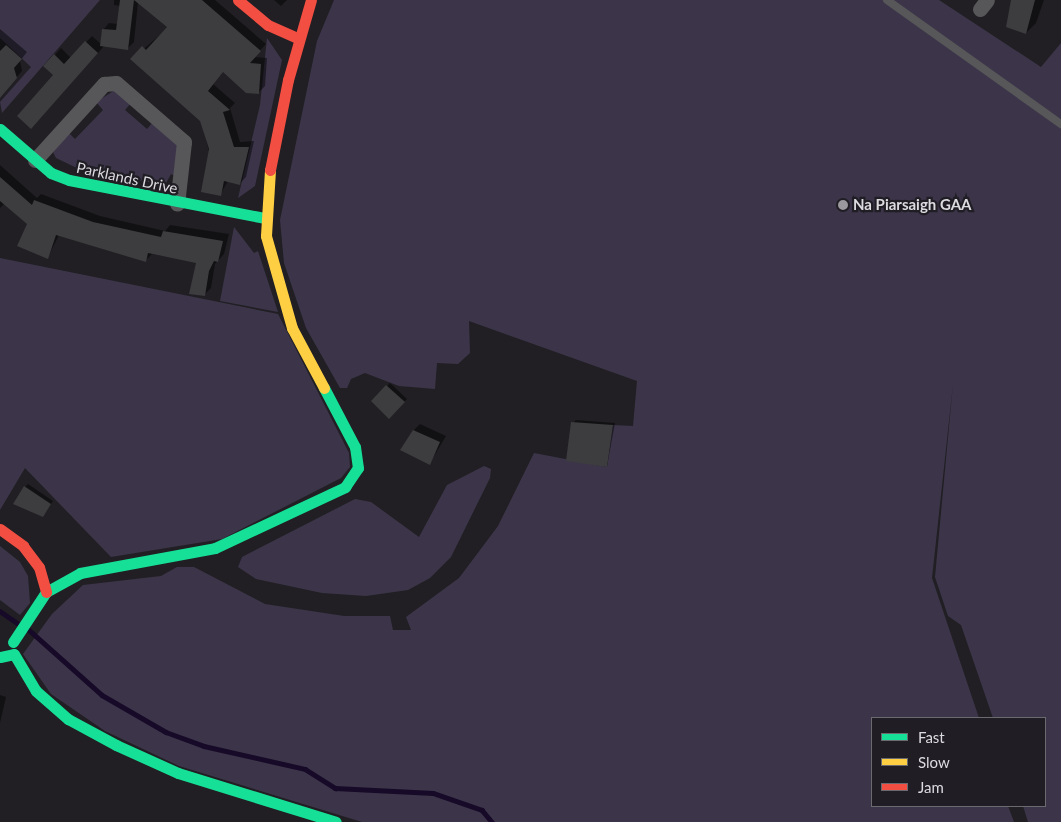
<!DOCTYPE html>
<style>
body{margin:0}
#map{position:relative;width:1061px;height:822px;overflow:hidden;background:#211f23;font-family:Lato,sans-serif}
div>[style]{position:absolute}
.green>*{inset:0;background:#3c354a}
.shadow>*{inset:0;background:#0007}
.stream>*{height:4.5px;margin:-2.25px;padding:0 2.25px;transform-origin:2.25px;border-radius:2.25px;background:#170a28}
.building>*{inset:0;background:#3d3c3f}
.lane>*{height:8px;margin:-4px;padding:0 4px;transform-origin:4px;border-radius:4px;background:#575658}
.street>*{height:15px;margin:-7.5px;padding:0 7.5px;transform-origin:7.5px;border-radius:7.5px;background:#575658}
.fast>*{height:11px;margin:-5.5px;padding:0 5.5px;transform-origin:5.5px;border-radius:5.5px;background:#16e098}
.slow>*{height:11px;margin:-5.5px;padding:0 5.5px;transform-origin:5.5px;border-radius:5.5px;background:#ffcf43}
.jam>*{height:11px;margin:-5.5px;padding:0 5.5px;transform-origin:5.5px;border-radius:5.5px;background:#f24e42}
.dots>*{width:14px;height:14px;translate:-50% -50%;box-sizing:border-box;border:2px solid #201e24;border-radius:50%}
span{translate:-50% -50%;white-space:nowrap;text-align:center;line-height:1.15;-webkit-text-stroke:4.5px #201e24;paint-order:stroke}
.street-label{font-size:15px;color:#dcdbdf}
.poi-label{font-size:15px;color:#dcdbdf;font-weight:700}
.left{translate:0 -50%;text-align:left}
.legend{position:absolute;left:871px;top:717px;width:175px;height:90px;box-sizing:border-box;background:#201e24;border:1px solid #6b6a6f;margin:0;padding:6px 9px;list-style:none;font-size:15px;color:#dcdbdf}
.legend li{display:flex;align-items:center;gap:10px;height:25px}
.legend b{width:25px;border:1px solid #6b6a6f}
</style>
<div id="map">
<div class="green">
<i style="clip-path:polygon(0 0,100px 0,2px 113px,0 102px,31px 67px,0 38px)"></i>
<i style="clip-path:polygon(334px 0,939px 0,1041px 67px,1061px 43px,1061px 822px,1028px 822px,1023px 806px,1045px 806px,1045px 718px,993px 718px,961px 625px,948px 616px,935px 577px,953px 384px,932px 578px,979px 718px,872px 718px,872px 806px,1008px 806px,1014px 822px,362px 822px,179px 766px,105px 731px,51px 694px,23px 654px,52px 614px,83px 585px,161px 576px,177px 567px,194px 567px,265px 604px,344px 616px,390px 616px,393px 630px,411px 630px,406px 617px,459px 578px,498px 526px,534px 453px,607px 467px,613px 425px,633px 426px,637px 381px,469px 321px,470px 353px,458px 364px,437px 363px,435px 389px,399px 386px,365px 373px,351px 379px,347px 388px,340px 388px,306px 328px,284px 263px,280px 220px,317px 41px)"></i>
<i style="clip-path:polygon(267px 38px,282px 60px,255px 186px,238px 198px,260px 105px)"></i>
<i style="clip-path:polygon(115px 90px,132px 102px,125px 110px,147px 129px,153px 122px,178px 146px,175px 176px,171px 174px,165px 185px,79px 169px,56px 158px,53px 152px,68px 132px,75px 139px,103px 110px,96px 102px)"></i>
<i style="clip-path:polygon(234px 227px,254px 253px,258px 251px,278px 312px,220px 301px)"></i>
<i style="clip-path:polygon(0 258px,278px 314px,349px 453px,350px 467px,341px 478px,222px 539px,111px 557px,25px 468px,0 510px)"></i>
<i style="clip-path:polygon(484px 466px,491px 469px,490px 478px,451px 557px,430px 578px,408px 590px,366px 596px,322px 593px,256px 579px,238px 567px,242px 557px,355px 499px,371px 502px,419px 537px,447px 485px)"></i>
<i style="clip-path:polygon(0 546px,20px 562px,28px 576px,30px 603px,20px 615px,0 600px)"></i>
</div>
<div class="shadow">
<i style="clip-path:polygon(114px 0,215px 0,266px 44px,254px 57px,267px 58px,265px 86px,259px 92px,223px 71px,213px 84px,235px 103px,230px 108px,240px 142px,254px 141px,246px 177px,240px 183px,228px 181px,220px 195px,201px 120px,132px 59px,169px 27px,138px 2px,134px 42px,128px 48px,104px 46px,38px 121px,55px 75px,45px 66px,61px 48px,71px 58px,92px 36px,101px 44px,103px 30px,109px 23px,118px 24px,120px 6px,114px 5px)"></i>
<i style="clip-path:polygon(274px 0,287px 0,281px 6px)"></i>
<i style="clip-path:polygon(1017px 0,1044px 0,1036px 23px,1026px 33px)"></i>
<i style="clip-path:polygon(0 29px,27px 52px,20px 61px,22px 71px,9px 86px,0 89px)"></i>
<i style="clip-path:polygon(0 165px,37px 198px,41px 194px,100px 216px,165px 231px,170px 225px,229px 234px,224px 254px,215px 264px,211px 288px,204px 295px,197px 262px,152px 254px,146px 260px,59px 235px,48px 257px,28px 224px,5px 203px,0 208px)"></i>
<i style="clip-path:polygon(390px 383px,407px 399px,389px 417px,373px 401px)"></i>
<i style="clip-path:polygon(576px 420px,615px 423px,607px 466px,573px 423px)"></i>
<i style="clip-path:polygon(420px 424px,446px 436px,430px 463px,414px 430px)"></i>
<i style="clip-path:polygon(28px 484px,53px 501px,45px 513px,25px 487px)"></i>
<i style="clip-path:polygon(0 695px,6px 697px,0 723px)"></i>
</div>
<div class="stream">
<i style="left:0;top:611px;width:21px;rotate:35deg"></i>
<i style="left:28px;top:629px;width:99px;rotate:41.7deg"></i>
<i style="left:102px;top:695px;width:74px;rotate:30deg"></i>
<i style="left:166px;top:732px;width:40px;rotate:20.2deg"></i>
<i style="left:204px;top:746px;width:104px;rotate:12.8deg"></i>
<i style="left:305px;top:769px;width:36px;rotate:32deg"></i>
<i style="left:335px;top:788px;width:98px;rotate:2.9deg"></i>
<i style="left:433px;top:793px;width:52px;rotate:19.1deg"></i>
<i style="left:482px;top:810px;width:16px;rotate:50deg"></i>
</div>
<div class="building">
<i style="clip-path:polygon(120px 0,134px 0,128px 50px,100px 46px,102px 29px,116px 30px)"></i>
<i style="clip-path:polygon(134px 0,202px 0,261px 51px,250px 63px,261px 64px,259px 94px,246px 93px,223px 72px,208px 91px,230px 110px,223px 112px,234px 147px,249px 147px,240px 185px,224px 181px,221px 196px,201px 192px,209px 149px,200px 121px,130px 59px,142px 46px,146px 50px,167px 27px)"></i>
<i style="clip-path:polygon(1011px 0,1035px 0,1026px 34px,1006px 27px)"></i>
<i style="clip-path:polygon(85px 41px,98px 53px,31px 129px,17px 116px,53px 75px,43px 66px,54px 54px,64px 64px)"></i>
<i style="clip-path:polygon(6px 45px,22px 59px,14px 68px,17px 78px,0 98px,0 51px)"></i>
<i style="clip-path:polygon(0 177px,32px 205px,34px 200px,93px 222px,161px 237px,163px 231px,223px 241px,218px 262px,214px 261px,209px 271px,205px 296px,189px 294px,196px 263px,148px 253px,146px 262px,56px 235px,48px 259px,17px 246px,27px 224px,0 201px)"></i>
<i style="clip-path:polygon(386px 385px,405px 402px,389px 419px,371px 401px)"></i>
<i style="clip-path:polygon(571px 422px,613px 425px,607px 467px,566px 461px)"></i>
<i style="clip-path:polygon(413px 430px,440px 442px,430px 465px,400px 450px)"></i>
<i style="clip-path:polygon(24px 486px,51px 504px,43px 517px,13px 504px)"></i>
</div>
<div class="lane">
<i style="left:887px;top:0;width:214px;rotate:35.5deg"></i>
</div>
<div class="street">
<i style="left:980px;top:9px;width:11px;rotate:-52deg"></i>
<i style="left:35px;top:160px;width:103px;rotate:-47.8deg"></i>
<i style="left:104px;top:84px;width:12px;rotate:-5deg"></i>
<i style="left:116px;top:83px;width:90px;rotate:40.9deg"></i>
<i style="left:184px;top:142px;width:62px;rotate:96.4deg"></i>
</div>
<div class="fast">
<i style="left:0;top:129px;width:67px;rotate:40.8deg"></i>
<i style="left:51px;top:173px;width:19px;rotate:21deg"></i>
<i style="left:69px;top:180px;width:199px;rotate:11deg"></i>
<i style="left:13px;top:642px;width:60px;rotate:-56.6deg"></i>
<i style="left:46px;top:592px;width:39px;rotate:-29deg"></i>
<i style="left:80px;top:573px;width:137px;rotate:-10.5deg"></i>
<i style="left:215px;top:548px;width:144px;rotate:-25.1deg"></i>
<i style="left:345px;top:487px;width:23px;rotate:-56deg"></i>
<i style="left:358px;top:468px;width:21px;rotate:-98deg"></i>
<i style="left:355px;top:447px;width:67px;rotate:-117.7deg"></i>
<i style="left:0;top:657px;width:14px;rotate:-12deg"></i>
<i style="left:14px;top:654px;width:43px;rotate:59.3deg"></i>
<i style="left:36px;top:691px;width:43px;rotate:41.2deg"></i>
<i style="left:68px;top:719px;width:55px;rotate:28.4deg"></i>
<i style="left:116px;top:745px;width:68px;rotate:24.3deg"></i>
<i style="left:178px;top:773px;width:165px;rotate:17.2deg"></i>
</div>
<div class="slow">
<i style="left:270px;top:170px;width:66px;rotate:93.5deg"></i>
<i style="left:266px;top:236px;width:96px;rotate:74.2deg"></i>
<i style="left:292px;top:328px;width:68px;rotate:61.9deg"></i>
</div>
<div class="jam">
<i style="left:238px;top:0;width:39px;rotate:40deg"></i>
<i style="left:268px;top:25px;width:34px;rotate:24deg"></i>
<i style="left:270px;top:170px;width:92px;rotate:-78.7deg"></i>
<i style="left:288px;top:80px;width:83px;rotate:-74deg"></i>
<i style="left:0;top:529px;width:29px;rotate:36deg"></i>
<i style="left:23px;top:546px;width:26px;rotate:53deg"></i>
<i style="left:39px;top:567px;width:26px;rotate:74deg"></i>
</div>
<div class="dots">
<i style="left:843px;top:205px;background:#9b999d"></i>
</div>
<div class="street-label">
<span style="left:127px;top:178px;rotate:12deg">Parklands Drive</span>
</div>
<div class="poi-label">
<span class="left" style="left:853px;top:205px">Na Piarsaigh GAA</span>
</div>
<ul class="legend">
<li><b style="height:6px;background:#16e098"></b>Fast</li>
<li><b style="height:6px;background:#ffcf43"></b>Slow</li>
<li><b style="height:6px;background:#f24e42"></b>Jam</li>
</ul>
</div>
